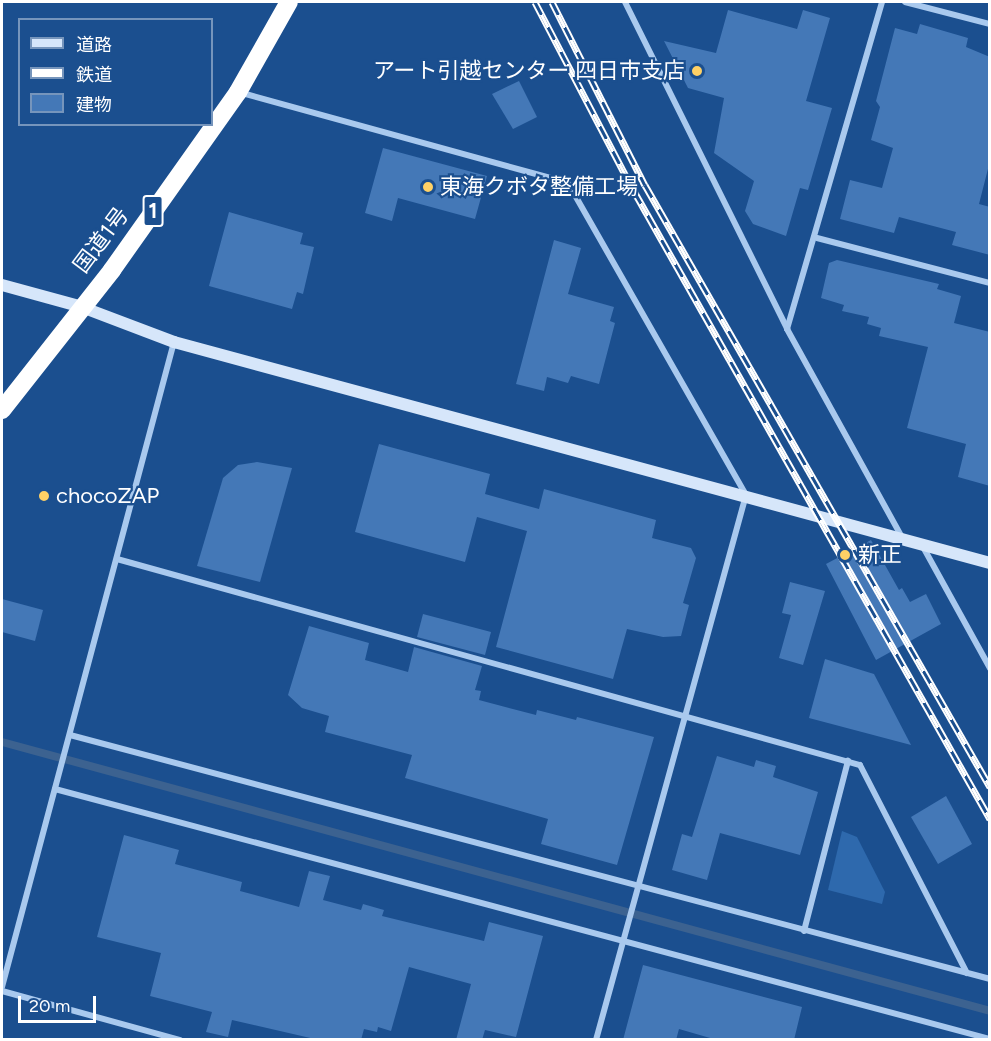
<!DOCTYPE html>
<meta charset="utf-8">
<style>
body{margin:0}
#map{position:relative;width:991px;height:1041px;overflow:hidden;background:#1b4f8f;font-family:Figtree,"Noto Sans JP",sans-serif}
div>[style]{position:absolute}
.green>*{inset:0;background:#2e69ad}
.stream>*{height:8px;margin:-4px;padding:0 4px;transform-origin:4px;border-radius:4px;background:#3c6290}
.building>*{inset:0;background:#4478b7}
.street>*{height:6px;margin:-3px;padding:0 3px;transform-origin:3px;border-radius:3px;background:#a9c9ee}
.secondary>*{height:12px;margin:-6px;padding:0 6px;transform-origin:6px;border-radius:6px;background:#d6e6fa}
.highway>*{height:18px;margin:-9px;padding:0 9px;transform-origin:9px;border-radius:9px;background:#fff}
.rail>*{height:7px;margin-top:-3.5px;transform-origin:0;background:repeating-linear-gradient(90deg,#1b4f8f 0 14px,#fff 0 28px);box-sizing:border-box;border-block:2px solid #fff}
.dots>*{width:16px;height:16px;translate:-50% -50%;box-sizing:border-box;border:3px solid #1b4f8f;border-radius:50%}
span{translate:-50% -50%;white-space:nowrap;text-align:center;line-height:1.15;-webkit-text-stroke:4.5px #1b4f8f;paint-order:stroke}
.shield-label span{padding:2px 4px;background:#1b4f8f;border:2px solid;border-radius:4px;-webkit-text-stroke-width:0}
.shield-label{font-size:21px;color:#fff;font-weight:700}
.poi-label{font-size:22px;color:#fff}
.right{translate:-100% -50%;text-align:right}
.left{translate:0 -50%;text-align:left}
.street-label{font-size:22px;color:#fff}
.frame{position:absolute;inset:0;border:3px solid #fff;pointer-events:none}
.legend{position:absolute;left:18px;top:18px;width:195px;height:108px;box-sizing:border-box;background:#1b4f8f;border:2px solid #7695bc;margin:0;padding:8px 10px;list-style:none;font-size:18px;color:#fff}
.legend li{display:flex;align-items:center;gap:12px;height:30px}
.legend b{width:30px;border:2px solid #7695bc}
.scale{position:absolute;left:18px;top:996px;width:78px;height:27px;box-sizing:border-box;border:3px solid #fff;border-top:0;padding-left:8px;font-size:18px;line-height:21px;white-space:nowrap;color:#fff;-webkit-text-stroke:4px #1b4f8f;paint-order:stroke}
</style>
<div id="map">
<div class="green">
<i style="clip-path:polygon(842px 831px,857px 837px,885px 892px,882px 904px,828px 890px)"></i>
</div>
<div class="stream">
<i style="left:2px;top:742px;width:1024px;rotate:15.23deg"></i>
</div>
<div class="building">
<i style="clip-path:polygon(728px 10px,797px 29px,803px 10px,830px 18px,806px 101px,832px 108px,808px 190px,800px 188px,786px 236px,753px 224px,745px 211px,754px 181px,714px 153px,724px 98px,688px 88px,664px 41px,716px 53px)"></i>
<i style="clip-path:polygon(920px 24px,968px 38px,966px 47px,990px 57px,990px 161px,979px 204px,990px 207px,990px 255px,952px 245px,956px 232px,899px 217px,894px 233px,840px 219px,850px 180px,882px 188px,893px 148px,871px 140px,880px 107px,876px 101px,895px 28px,917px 34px)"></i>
<i style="clip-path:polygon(519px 81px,537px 117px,513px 129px,492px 94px)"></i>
<i style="clip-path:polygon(383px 148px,487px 176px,475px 219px,398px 198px,392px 221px,365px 213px)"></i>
<i style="clip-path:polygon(229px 212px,303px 233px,300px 244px,314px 247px,303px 294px,297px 292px,292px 309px,209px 286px)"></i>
<i style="clip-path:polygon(554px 240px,581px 248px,568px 294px,614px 307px,610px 321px,615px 323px,599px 384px,571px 376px,568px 383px,547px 377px,544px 391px,516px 384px)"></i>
<i style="clip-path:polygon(837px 260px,939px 284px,937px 289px,961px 296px,954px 323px,990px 332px,990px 486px,958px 477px,966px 444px,907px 428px,928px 347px,879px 336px,881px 328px,867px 324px,869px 317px,842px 311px,844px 305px,821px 298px,829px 263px)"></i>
<i style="clip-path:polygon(379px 444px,490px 474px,485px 494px,539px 509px,544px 489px,656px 520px,652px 538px,691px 548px,696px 558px,683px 603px,689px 605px,681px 636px,663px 637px,627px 629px,613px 679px,496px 647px,527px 531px,477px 517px,465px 562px,355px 532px)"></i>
<i style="clip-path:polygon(257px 462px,292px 468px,260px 582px,197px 566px,223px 478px,238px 465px)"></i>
<i style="clip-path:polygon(871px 540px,899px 590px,902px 588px,910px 602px,926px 594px,941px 624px,876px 660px,826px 564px)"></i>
<i style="clip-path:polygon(790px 582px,825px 591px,803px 665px,779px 658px,791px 615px,782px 613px)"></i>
<i style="clip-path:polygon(2px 599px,43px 610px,35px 641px,2px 632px)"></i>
<i style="clip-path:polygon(423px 614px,491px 632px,485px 655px,417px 637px)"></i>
<i style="clip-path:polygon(309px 626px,369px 643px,365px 660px,408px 672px,414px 647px,482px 666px,475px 690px,481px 691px,479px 700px,536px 715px,537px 710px,576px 720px,577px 717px,654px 737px,617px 865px,541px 844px,548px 819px,405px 778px,412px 755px,325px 732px,329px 716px,302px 708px,288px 695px)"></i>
<i style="clip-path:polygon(825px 659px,874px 674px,911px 745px,809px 718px)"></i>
<i style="clip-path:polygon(717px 756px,754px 767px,756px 760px,776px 766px,773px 777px,818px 792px,800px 855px,720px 833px,707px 880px,672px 870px,682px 834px,692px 837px)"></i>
<i style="clip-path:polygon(946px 796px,972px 844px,938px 864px,911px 817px)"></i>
<i style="clip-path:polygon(124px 835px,179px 850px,175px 864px,242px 882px,240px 891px,299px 907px,309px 871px,330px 876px,323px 900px,361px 910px,363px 904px,384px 910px,382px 916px,484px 941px,489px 922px,543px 936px,516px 1037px,485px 1030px,482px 1040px,456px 1040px,471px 984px,409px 967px,391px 1031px,378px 1027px,377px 1032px,364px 1029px,361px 1040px,319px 1040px,232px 1020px,228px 1037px,206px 1032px,212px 1012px,150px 996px,161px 953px,97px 937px)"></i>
<i style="clip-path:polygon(643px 965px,802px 1007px,794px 1040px,717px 1040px,679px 1029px,676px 1040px,623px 1040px)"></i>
</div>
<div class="street">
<i style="left:625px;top:2px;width:365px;rotate:63.6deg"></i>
<i style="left:787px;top:329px;width:240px;rotate:61.1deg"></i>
<i style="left:905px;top:2px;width:88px;rotate:14.5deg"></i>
<i style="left:242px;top:93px;width:338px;rotate:15.4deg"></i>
<i style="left:568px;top:183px;width:359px;rotate:60.3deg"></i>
<i style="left:746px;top:495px;width:565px;rotate:105.39deg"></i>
<i style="left:817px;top:238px;width:179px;rotate:14.6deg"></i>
<i style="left:787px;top:329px;width:341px;rotate:-73.8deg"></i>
<i style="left:922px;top:545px;width:141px;rotate:61.1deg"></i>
<i style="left:117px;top:559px;width:771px;rotate:15.5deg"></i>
<i style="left:860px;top:765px;width:234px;rotate:62.8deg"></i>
<i style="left:70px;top:735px;width:952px;rotate:14.85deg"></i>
<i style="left:55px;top:789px;width:968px;rotate:14.97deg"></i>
<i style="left:804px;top:931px;width:176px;rotate:-75.5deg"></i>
<i style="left:2px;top:987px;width:668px;rotate:-75.07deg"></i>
<i style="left:2px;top:991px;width:185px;rotate:15.4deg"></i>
</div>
<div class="secondary">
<i style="left:2px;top:285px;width:80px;rotate:15.3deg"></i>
<i style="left:79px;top:306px;width:102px;rotate:20.8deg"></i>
<i style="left:174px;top:342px;width:845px;rotate:15.15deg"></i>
</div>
<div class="highway">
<i style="left:2px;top:410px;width:178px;rotate:-51.8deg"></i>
<i style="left:112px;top:270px;width:218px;rotate:-54.7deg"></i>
<i style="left:238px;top:92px;width:103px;rotate:-60.5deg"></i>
</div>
<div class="rail">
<i style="left:535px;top:2px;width:213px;rotate:62.4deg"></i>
<i style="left:634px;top:191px;width:722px;rotate:60.45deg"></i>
<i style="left:552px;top:2px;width:205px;rotate:63.1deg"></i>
<i style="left:645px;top:185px;width:694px;rotate:60.18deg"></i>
</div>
<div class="dots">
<i style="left:697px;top:71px;background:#ffd166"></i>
<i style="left:428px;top:187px;background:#ffd166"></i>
<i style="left:44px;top:496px;background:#ffd166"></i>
<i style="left:845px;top:555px;background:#ffd166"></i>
</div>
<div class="shield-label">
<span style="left:153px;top:211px">1</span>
</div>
<div class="poi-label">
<span class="right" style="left:685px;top:71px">アート引越センター 四日市支店</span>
<span class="left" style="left:440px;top:187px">東海クボタ整備工場</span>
<span class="left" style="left:56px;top:496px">chocoZAP</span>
<span class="left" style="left:858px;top:555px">新正</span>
</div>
<div class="street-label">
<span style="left:101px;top:240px;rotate:-53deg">国道1号</span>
</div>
<div class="frame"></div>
<ul class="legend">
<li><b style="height:8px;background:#d6e6fa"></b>道路</li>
<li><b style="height:8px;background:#fff"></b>鉄道</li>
<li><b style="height:16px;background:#4478b7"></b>建物</li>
</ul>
<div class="scale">20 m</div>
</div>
